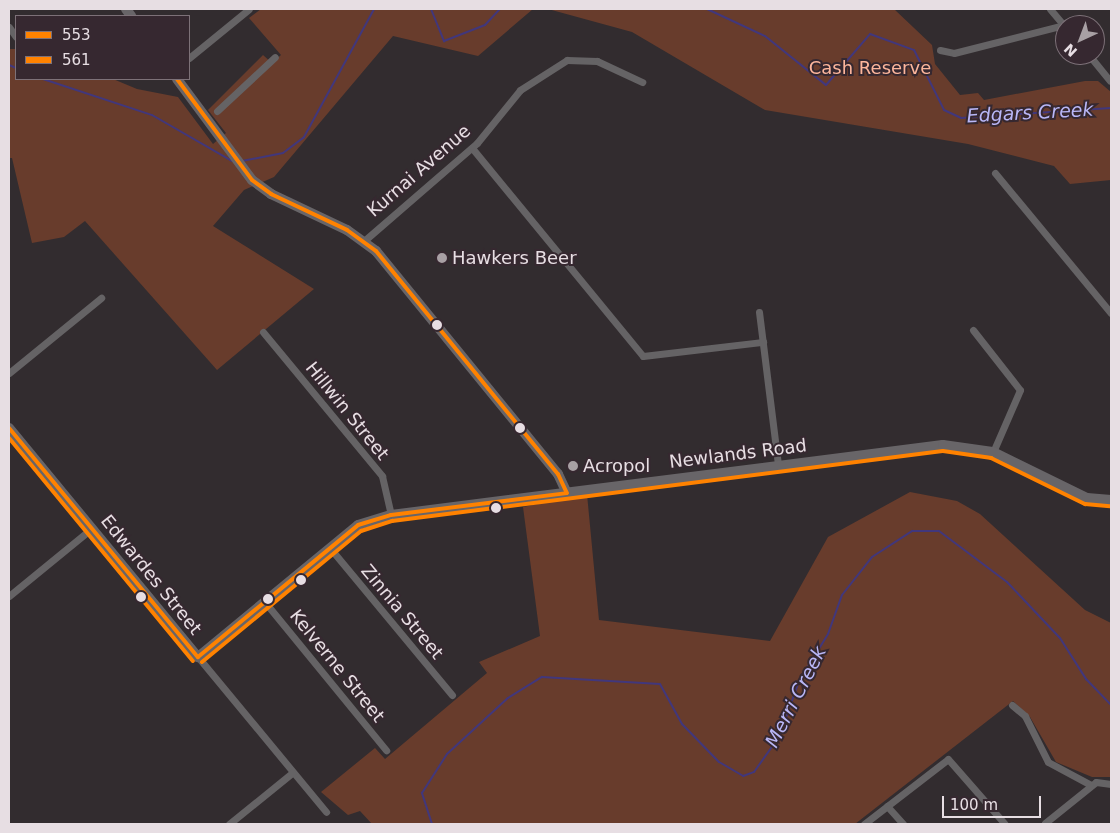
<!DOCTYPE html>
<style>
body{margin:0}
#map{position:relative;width:1120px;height:833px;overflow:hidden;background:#322c2f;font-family:"DejaVu Sans",sans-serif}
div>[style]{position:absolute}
.green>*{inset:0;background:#683c2c}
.stream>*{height:2px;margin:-1px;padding:0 1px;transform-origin:1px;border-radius:1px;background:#41377c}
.street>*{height:7px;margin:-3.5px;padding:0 3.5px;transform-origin:3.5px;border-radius:3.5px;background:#656365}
.secondary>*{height:10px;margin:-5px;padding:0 5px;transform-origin:5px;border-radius:5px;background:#686568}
.bus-1>*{height:4px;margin:-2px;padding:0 2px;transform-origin:2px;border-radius:2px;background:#ff8200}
.bus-2>*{height:4px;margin:-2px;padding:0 2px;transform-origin:2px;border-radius:2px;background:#ff8200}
.dots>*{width:14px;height:14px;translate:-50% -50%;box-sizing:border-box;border:2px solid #362830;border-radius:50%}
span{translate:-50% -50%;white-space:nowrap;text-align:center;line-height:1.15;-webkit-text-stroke:4px #362830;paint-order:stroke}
.park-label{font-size:18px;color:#fdb69c}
.street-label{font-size:18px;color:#e7dee3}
.poi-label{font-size:18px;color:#e7dee3}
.left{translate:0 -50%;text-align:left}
.water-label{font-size:19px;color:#b9b7f7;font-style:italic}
.frame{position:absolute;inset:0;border:10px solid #e7dee3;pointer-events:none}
.legend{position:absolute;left:15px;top:15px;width:175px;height:65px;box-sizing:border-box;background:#362830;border:1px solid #7d7178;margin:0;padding:6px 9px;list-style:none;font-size:15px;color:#e7dee3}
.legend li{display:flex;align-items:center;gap:10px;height:25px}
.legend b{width:25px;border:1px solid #7d7178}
.north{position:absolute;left:1055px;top:15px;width:50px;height:50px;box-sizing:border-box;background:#362830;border:1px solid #7d7178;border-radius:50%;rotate:223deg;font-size:14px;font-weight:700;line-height:20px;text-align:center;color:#e7dee3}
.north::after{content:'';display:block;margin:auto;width:18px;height:22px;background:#a8a0a4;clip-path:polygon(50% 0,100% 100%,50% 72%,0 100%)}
.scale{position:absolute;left:942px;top:796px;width:99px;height:22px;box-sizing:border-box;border:2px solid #e7dee3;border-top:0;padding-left:6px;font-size:15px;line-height:18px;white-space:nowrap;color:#e7dee3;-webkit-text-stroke:4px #362830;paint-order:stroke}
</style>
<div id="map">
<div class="green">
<i style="clip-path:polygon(261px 9px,533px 9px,478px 56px,393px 36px,274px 177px,244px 190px,213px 226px,314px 289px,217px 370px,85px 221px,64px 237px,32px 243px,12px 158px,9px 158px,9px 49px,16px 49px,16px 79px,113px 79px,137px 89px,178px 97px,213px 144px,226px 133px,208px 110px,263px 55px,272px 63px,281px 55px,249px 18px)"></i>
<i style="clip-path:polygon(548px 9px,894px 9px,932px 45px,935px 64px,960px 95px,978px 93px,984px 100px,1085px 81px,1098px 81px,1111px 92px,1111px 180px,1070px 184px,1054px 166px,968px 144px,765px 110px,632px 32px)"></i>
<i style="clip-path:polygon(910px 492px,957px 501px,980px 514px,1085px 610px,1111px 623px,1111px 777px,1092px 777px,1056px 762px,1030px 717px,1013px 701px,855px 824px,372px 824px,360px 811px,348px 815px,321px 792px,375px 748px,385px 759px,487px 673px,479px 662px,540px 636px,523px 507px,587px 494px,599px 620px,770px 641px,828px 537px)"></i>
</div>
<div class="stream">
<i style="left:431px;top:9px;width:35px;rotate:68deg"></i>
<i style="left:444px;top:41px;width:44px;rotate:-21.3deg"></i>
<i style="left:485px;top:25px;width:22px;rotate:-47deg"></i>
<i style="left:707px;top:9px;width:64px;rotate:25deg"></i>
<i style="left:765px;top:36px;width:78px;rotate:38.8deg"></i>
<i style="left:826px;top:85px;width:67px;rotate:-49.2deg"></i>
<i style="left:870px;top:34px;width:47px;rotate:20deg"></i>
<i style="left:914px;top:50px;width:67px;rotate:63.4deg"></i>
<i style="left:944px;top:110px;width:19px;rotate:25deg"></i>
<i style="left:961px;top:118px;width:150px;rotate:-3.8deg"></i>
<i style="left:9px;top:65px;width:8px;rotate:23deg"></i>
<i style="left:43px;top:79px;width:115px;rotate:18.3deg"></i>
<i style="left:152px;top:115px;width:92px;rotate:29.9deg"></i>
<i style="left:242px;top:161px;width:42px;rotate:-11deg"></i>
<i style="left:283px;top:153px;width:26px;rotate:-37deg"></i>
<i style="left:304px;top:137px;width:146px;rotate:-61.3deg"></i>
<i style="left:432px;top:824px;width:33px;rotate:-108deg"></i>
<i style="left:422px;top:793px;width:46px;rotate:-57.3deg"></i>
<i style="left:447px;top:754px;width:83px;rotate:-42.6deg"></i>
<i style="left:508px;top:698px;width:40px;rotate:-32deg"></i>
<i style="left:542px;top:677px;width:118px;rotate:3.4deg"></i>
<i style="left:660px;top:684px;width:46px;rotate:61.2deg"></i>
<i style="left:682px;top:724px;width:53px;rotate:45.8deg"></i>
<i style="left:719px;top:762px;width:28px;rotate:30deg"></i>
<i style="left:743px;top:776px;width:12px;rotate:-20deg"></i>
<i style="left:754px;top:772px;width:43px;rotate:-54.5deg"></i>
<i style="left:779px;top:737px;width:59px;rotate:-70.3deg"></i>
<i style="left:799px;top:681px;width:55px;rotate:-58.3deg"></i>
<i style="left:828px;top:634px;width:41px;rotate:-70.3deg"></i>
<i style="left:842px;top:595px;width:48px;rotate:-51.7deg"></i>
<i style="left:872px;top:557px;width:48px;rotate:-33deg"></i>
<i style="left:912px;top:531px;width:27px"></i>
<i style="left:939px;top:531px;width:85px;rotate:36.9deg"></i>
<i style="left:1007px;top:582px;width:77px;rotate:46.6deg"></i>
<i style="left:1060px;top:638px;width:49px;rotate:57.6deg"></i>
<i style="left:1086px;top:679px;width:36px;rotate:46deg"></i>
</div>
<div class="street">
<i style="left:1050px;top:9px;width:23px;rotate:50deg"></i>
<i style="left:9px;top:27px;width:12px;rotate:55deg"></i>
<i style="left:940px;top:50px;width:14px;rotate:12deg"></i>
<i style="left:954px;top:53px;width:114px;rotate:-14.3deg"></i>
<i style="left:1089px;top:55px;width:33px;rotate:51deg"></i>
<i style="left:189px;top:58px;width:77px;rotate:-39.2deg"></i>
<i style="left:217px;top:111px;width:79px;rotate:-43deg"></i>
<i style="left:472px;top:148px;width:269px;rotate:50.6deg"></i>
<i style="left:643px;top:356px;width:121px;rotate:-6.7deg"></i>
<i style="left:995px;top:173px;width:182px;rotate:50.4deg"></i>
<i style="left:365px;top:240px;width:148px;rotate:-40.9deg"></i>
<i style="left:477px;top:143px;width:68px;rotate:-50.9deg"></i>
<i style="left:520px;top:90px;width:56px;rotate:-32.6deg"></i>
<i style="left:567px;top:60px;width:30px;rotate:2deg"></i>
<i style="left:597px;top:61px;width:50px;rotate:25deg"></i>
<i style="left:759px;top:312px;width:154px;rotate:82.9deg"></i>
<i style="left:973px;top:330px;width:76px;rotate:51.9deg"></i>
<i style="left:1020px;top:390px;width:68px;rotate:113.5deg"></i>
<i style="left:263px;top:332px;width:187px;rotate:50.4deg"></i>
<i style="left:382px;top:476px;width:40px;rotate:77deg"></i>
<i style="left:9px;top:373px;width:119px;rotate:-39.2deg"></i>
<i style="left:330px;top:548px;width:191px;rotate:50.3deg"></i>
<i style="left:9px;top:596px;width:107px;rotate:-39.3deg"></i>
<i style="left:264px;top:601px;width:193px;rotate:50.7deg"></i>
<i style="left:198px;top:657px;width:201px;rotate:50.4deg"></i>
<i style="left:1012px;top:705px;width:17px;rotate:40deg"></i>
<i style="left:1025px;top:716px;width:51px;rotate:63.4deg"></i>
<i style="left:1048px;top:762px;width:49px;rotate:28.1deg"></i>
<i style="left:887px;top:806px;width:24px;rotate:48deg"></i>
<i style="left:1045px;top:823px;width:65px;rotate:-38.8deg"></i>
<i style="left:1096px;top:782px;width:15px;rotate:8deg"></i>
<i style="left:229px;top:824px;width:81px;rotate:-39deg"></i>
<i style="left:864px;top:824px;width:106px;rotate:-37.7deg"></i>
<i style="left:948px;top:759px;width:86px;rotate:48.8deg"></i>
</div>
<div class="secondary">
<i style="left:126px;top:9px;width:9px;rotate:54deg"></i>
<i style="left:177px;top:79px;width:126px;rotate:53.4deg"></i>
<i style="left:252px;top:180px;width:24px;rotate:36deg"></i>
<i style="left:271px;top:194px;width:84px;rotate:25.3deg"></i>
<i style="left:347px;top:230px;width:36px;rotate:36deg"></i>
<i style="left:376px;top:251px;width:288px;rotate:50.8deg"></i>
<i style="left:558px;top:474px;width:21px;rotate:65deg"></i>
<i style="left:9px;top:428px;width:297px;rotate:50.5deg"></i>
<i style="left:198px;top:657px;width:207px;rotate:-39.5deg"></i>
<i style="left:358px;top:525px;width:34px;rotate:-17deg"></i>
<i style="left:391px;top:515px;width:556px;rotate:-7.23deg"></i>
<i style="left:943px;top:445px;width:50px;rotate:8deg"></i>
<i style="left:993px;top:452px;width:105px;rotate:26.1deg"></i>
<i style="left:1087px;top:498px;width:24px;rotate:5deg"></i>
</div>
<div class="bus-1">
<i style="left:177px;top:79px;width:126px;rotate:53.4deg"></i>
<i style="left:252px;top:180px;width:24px;rotate:36deg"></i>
<i style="left:271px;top:194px;width:84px;rotate:25.3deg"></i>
<i style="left:347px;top:230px;width:36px;rotate:36deg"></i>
<i style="left:376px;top:251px;width:288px;rotate:50.8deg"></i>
<i style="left:558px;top:474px;width:21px;rotate:65deg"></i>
<i style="left:9px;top:428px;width:297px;rotate:50.5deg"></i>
<i style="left:198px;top:657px;width:207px;rotate:-39.5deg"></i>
<i style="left:358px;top:525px;width:34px;rotate:-17deg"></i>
<i style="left:391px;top:515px;width:177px;rotate:-7.1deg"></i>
</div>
<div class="bus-2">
<i style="left:9px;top:438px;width:289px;rotate:50.5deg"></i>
<i style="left:202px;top:662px;width:206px;rotate:-39.5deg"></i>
<i style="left:361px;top:531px;width:33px;rotate:-18deg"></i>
<i style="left:392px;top:521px;width:555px;rotate:-7.24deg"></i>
<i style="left:943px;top:451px;width:49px;rotate:8.3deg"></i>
<i style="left:991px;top:458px;width:105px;rotate:26.1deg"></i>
<i style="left:1085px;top:504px;width:25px;rotate:5deg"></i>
</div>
<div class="dots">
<i style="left:442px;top:258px;background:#a8a0a4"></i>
<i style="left:437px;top:325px;background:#e7dee3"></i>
<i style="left:520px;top:428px;background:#e7dee3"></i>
<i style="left:573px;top:466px;background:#a8a0a4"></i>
<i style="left:496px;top:508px;background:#e7dee3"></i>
<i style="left:301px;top:580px;background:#e7dee3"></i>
<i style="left:141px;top:597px;background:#e7dee3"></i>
<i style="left:268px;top:599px;background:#e7dee3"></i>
</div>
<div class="park-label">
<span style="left:870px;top:68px">Cash Reserve</span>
</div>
<div class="street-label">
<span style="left:419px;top:171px;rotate:-41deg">Kurnai Avenue</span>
<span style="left:347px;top:411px;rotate:51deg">Hillwin Street</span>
<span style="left:738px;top:454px;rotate:-7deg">Newlands Road</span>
<span style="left:151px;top:575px;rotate:51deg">Edwardes Street</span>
<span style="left:402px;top:612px;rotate:50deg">Zinnia Street</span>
<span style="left:337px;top:666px;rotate:51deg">Kelverne Street</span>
</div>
<div class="poi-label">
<span class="left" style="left:452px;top:258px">Hawkers Beer</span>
<span class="left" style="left:583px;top:466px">Acropol</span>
</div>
<div class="water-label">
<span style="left:1030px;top:113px;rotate:-3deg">Edgars Creek</span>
<span style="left:796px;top:697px;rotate:-63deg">Merri Creek</span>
</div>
<div class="frame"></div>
<ul class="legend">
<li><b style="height:6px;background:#ff8200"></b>553</li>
<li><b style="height:6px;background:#ff8200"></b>561</li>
</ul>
<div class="north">N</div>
<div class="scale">100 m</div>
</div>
